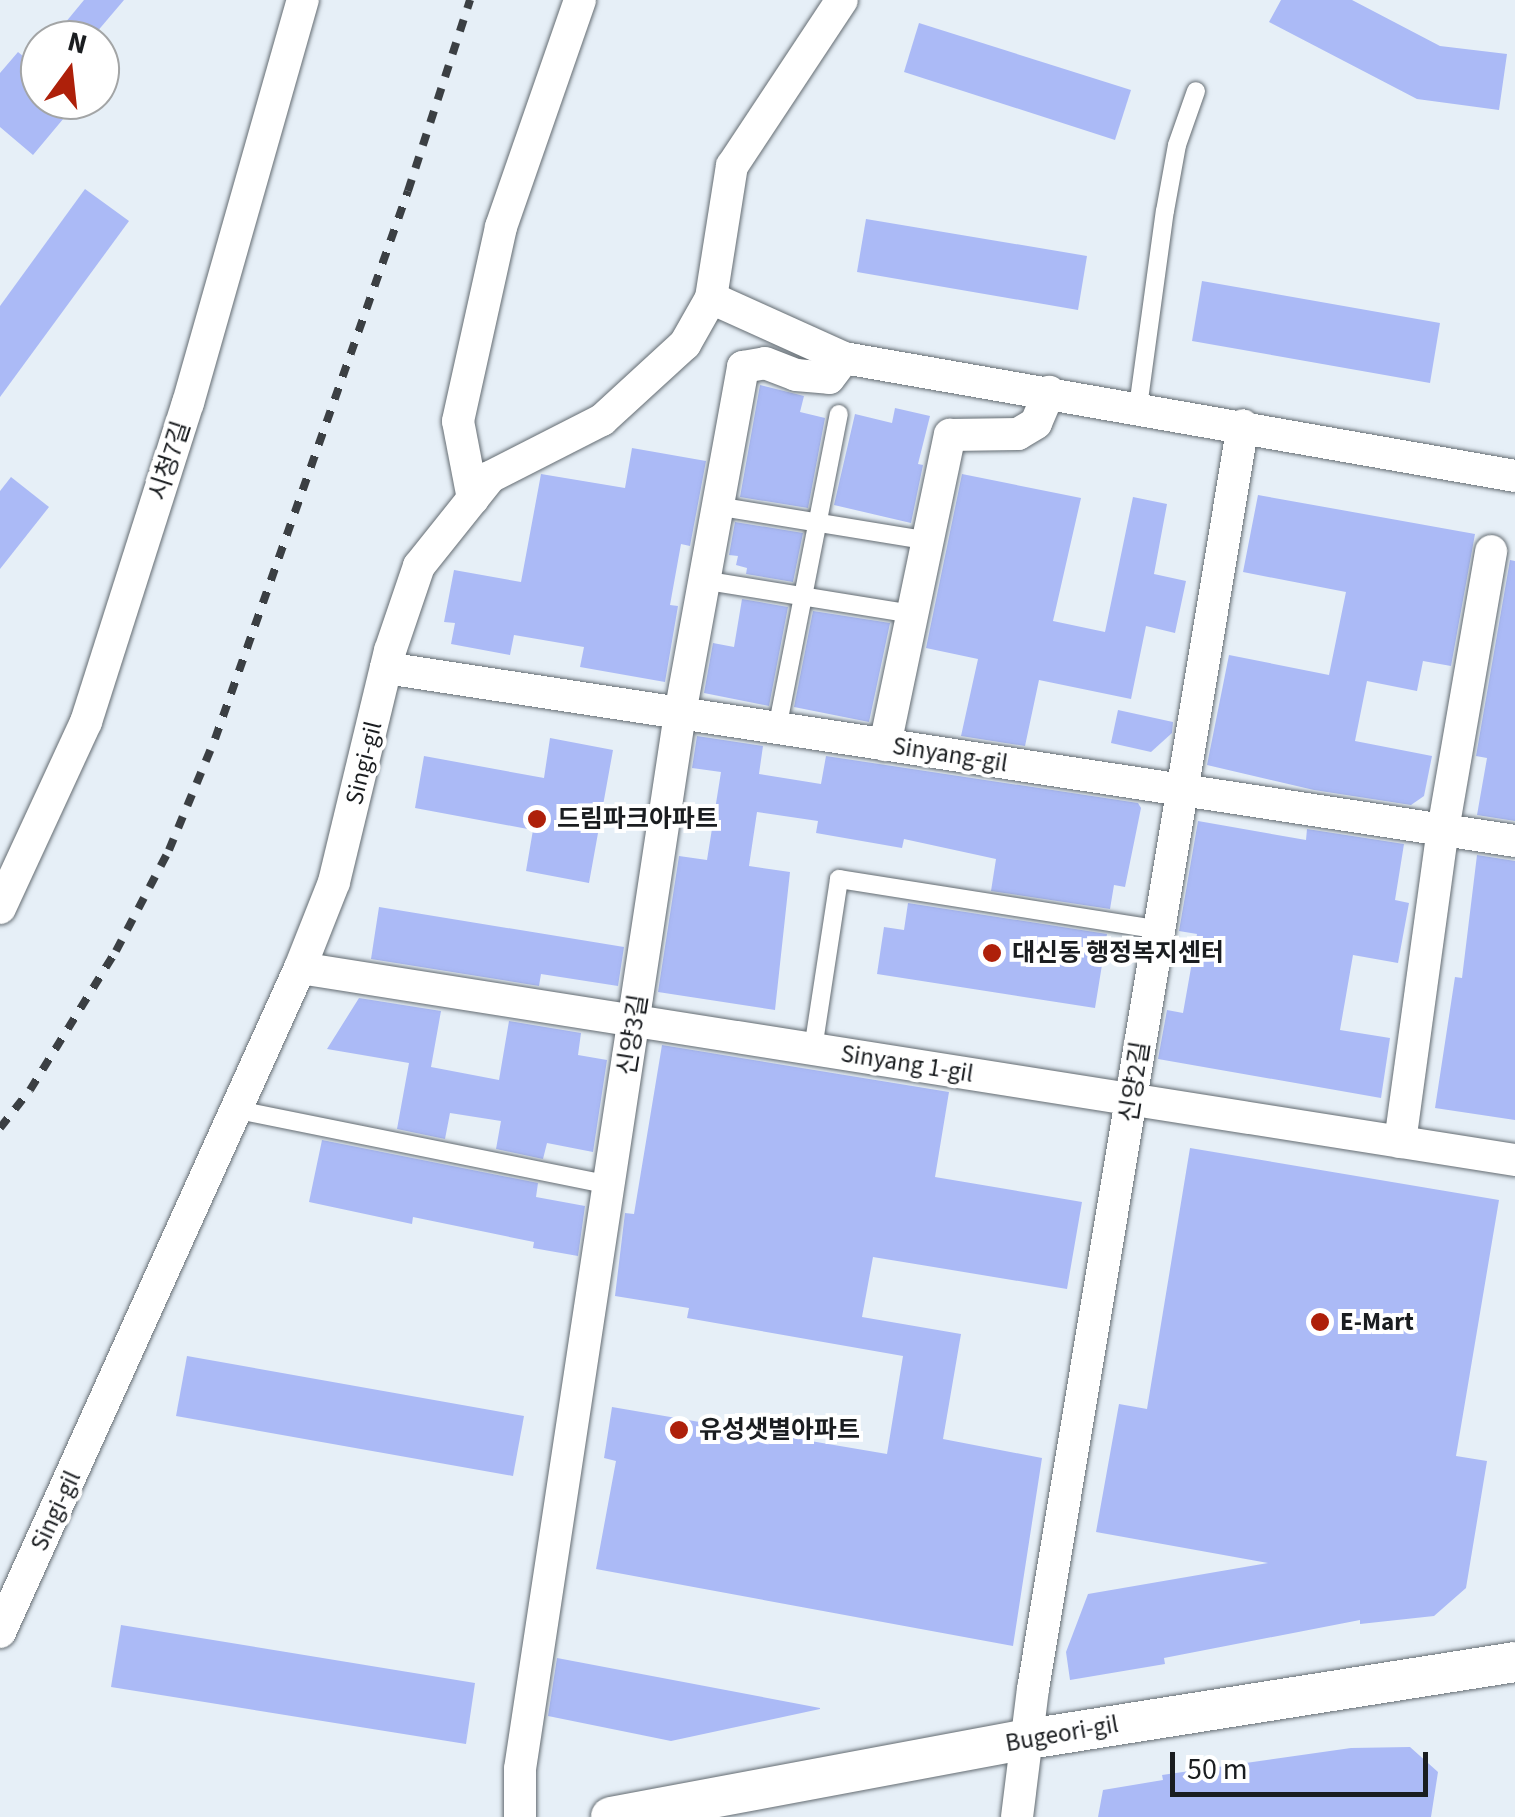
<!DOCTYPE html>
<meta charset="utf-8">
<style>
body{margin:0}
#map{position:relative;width:1515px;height:1817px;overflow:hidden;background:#e6eff7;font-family:"Source Sans 3","Noto Sans KR",sans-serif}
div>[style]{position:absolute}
.building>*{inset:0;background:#abbaf6}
.roads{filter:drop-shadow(0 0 2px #646c72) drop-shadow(0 0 2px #646c72)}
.service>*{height:18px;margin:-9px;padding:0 9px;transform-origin:9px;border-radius:9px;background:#fff}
.minor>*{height:32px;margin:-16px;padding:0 16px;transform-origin:16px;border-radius:16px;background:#fff}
.tertiary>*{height:40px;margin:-20px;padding:0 20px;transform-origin:20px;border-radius:20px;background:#fff}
.rail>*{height:8px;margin-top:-4px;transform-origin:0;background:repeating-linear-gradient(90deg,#3b3f43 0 12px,transparent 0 24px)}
.dots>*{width:28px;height:28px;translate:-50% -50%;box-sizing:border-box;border:5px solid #fff;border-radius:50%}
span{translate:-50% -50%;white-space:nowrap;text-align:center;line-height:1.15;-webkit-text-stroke:8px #fff;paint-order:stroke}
.street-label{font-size:25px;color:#1a1d20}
.poi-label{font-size:25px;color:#1a1d20;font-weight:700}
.left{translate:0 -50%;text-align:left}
.north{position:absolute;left:20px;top:20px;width:100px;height:100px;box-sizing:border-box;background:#fff;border:2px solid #a3a5a6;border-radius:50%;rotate:15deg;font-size:28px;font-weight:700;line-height:40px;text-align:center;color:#1a1d20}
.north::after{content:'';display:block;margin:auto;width:35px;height:45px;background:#ae200a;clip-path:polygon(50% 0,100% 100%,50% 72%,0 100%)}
.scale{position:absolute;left:1170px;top:1752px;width:258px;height:45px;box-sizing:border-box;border:5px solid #1a1d20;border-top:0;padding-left:12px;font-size:30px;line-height:35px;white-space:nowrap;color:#1a1d20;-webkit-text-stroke:8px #fff;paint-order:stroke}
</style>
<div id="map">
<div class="building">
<i style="clip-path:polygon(84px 0,124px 0,90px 40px,51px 40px)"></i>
<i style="clip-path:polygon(1281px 0,1352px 0,1440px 46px,1507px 54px,1499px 110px,1417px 99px,1269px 22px)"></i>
<i style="clip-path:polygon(919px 23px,1131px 90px,1115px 140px,904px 72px)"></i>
<i style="clip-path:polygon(18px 52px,40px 70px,40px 100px,79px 100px,33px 155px,0 127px,0 73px)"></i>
<i style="clip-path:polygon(85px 189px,129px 221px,0 397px,0 306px)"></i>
<i style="clip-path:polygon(866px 219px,1087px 256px,1078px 310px,857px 272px)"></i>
<i style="clip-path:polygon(1202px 281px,1440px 323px,1430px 383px,1192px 341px)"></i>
<i style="clip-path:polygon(760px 385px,804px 396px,800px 412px,825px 418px,808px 508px,740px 497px)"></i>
<i style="clip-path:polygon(895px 408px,930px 416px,918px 464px,923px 465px,911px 523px,834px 505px,855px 414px,892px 423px)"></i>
<i style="clip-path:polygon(632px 448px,706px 461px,690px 546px,681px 544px,670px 605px,678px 606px,665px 682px,580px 667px,584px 647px,514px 635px,510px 655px,451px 644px,455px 623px,444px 622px,454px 570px,521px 582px,541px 474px,625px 488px)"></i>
<i style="clip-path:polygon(962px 474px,1081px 498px,1053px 621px,1105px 632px,1133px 497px,1167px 504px,1154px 574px,1186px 581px,1175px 633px,1146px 626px,1131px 699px,1039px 680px,1025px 746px,961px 736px,978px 659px,926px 648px)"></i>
<i style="clip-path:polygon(11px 477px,49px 507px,0 569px,0 491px)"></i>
<i style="clip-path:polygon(1258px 495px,1475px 534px,1451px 666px,1423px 661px,1417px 691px,1367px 681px,1355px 741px,1432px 756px,1424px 796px,1411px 805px,1314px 790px,1207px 765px,1229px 655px,1329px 675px,1346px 592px,1243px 572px)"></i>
<i style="clip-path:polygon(735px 522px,803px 533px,793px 582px,746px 574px,747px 568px,736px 565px,738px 556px,729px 555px)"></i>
<i style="clip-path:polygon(1510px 560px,1515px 561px,1515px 821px,1477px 815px,1487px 758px,1476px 756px)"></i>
<i style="clip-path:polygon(742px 599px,788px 607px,769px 706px,704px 693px,713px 643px,734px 647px)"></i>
<i style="clip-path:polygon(813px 611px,890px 623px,869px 722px,794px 707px)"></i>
<i style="clip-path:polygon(1118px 710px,1173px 722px,1172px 733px,1151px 752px,1111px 743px)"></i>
<i style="clip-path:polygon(697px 736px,763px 746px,759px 774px,821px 784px,826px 756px,1138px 803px,1141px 808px,1125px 887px,1114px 885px,1110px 909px,991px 891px,996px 859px,904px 839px,902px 848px,816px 833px,818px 821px,757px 812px,749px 866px,790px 872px,775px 1010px,658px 992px,679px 856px,707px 860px,721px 772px,692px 768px)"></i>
<i style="clip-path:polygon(550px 738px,613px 750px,589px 883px,526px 871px,533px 830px,415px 808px,424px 756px,544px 778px)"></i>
<i style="clip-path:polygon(1198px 821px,1306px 840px,1307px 829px,1404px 844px,1395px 900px,1409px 903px,1398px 963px,1353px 955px,1340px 1030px,1390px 1038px,1381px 1098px,1158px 1059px,1167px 1010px,1183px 1013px,1197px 934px,1179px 931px)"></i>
<i style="clip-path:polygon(1477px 855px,1515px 861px,1515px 1120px,1435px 1108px,1455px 977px,1462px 978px)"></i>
<i style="clip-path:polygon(908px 903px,1107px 934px,1095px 1008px,877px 974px,884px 927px,904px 930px)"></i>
<i style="clip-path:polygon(379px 907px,624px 947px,618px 986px,541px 974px,539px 986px,371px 959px)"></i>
<i style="clip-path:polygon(359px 998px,441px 1011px,431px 1067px,499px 1080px,509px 1021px,581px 1033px,578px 1055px,607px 1060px,593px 1152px,547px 1143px,543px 1159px,496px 1149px,501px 1121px,450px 1113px,445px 1139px,397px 1129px,409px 1063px,327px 1049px)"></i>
<i style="clip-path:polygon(662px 1045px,949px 1092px,935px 1177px,1082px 1202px,1067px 1289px,873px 1257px,862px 1317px,961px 1334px,943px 1439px,1042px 1458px,1013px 1646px,596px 1569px,616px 1461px,604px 1458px,612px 1407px,887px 1454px,903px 1356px,687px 1318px,689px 1308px,615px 1296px,625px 1213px,634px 1214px)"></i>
<i style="clip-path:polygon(322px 1140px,538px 1183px,536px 1197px,585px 1206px,578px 1256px,533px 1248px,534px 1242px,413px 1217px,412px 1224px,309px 1202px)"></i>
<i style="clip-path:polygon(1190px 1148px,1499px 1200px,1456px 1456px,1487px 1461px,1466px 1588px,1434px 1616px,1360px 1624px,1360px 1620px,1164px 1658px,1165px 1664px,1070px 1680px,1066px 1652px,1088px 1594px,1268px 1563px,1096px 1532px,1119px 1404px,1147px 1409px)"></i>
<i style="clip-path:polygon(187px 1356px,524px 1416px,513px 1476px,176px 1416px)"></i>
<i style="clip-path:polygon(121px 1625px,475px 1683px,466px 1744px,111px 1687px)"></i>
<i style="clip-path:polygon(557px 1658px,820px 1708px,820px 1709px,671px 1741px,548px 1716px)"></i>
<i style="clip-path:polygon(1410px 1747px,1438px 1772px,1431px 1817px,1098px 1817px,1103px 1790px,1163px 1780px,1162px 1775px,1351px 1748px)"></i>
</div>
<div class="roads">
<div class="service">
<i style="left:1138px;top:407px;width:198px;rotate:-82.2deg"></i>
<i style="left:1165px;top:211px;width:67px;rotate:-79.7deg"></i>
<i style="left:1177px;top:145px;width:57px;rotate:-70.6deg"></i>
<i style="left:716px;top:506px;width:216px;rotate:9.3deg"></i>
<i style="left:702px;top:580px;width:214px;rotate:9.2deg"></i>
<i style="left:777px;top:729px;width:321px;rotate:-78.9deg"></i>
<i style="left:813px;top:1049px;width:172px;rotate:-81.3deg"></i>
<i style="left:839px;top:879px;width:325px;rotate:9deg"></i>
<i style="left:238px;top:1110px;width:379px;rotate:11.4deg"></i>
</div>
<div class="minor">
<i style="left:711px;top:298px;width:146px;rotate:24.3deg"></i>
<i style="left:844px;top:358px;width:681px;rotate:9.97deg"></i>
<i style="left:473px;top:499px;width:79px;rotate:-100.9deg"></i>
<i style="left:458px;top:421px;width:199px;rotate:-77.5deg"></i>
<i style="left:501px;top:227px;width:240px;rotate:-70.8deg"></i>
<i style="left:386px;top:668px;width:1142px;rotate:8.71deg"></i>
<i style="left:885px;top:745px;width:317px;rotate:-78.2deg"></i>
<i style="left:950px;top:435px;width:68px;rotate:-0.8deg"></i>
<i style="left:1018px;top:434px;width:21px;rotate:-31deg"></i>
<i style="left:1036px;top:423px;width:34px;rotate:-67deg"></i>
<i style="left:0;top:908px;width:205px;rotate:-65.2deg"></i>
<i style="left:86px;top:722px;width:335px;rotate:-72.3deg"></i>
<i style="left:188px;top:403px;width:419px;rotate:-74.1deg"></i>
<i style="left:300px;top:968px;width:1230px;rotate:8.98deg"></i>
<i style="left:1400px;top:1142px;width:315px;rotate:-82.2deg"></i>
<i style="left:1443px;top:830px;width:283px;rotate:-80.2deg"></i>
<i style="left:0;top:1632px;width:729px;rotate:-65.69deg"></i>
<i style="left:300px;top:968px;width:92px;rotate:-68.4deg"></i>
<i style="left:334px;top:882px;width:238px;rotate:-76.4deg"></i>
<i style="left:390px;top:651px;width:90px;rotate:-71.2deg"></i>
<i style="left:419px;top:566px;width:114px;rotate:-51.4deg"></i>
<i style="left:490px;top:477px;width:126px;rotate:-27deg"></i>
<i style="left:602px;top:420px;width:113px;rotate:-42.5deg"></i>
<i style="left:685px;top:344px;width:53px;rotate:-60.5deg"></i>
<i style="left:711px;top:298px;width:134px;rotate:-81deg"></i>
<i style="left:732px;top:166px;width:199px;rotate:-56.5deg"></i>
<i style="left:520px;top:1817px;width:48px;rotate:-90deg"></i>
<i style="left:520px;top:1769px;width:1067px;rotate:-81.38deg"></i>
<i style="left:680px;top:714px;width:353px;rotate:-79.7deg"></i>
<i style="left:743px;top:367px;width:22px;rotate:-10deg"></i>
<i style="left:765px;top:363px;width:33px;rotate:21deg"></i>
<i style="left:796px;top:375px;width:33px;rotate:5deg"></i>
<i style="left:829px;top:378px;width:25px;rotate:-53deg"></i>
<i style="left:1017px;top:1817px;width:129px;rotate:-82.9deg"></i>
<i style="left:1033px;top:1689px;width:1281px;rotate:-80.57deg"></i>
</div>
<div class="tertiary">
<i style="left:611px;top:1817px;width:425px;rotate:-10.6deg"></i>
<i style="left:1029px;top:1739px;width:492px;rotate:-9deg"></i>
</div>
</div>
<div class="rail">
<i style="left:0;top:1128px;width:48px;rotate:-51.7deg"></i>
<i style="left:30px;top:1090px;width:163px;rotate:-58.3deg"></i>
<i style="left:116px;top:951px;width:114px;rotate:-62.3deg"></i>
<i style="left:169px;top:850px;width:120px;rotate:-67.5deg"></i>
<i style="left:215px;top:739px;width:581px;rotate:-70.6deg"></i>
<i style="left:408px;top:191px;width:201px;rotate:-72deg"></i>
</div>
<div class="dots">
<i style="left:537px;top:819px;background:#ae200a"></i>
<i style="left:992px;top:953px;background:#ae200a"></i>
<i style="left:1320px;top:1322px;background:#ae200a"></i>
<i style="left:679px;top:1430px;background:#ae200a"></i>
</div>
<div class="street-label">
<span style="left:170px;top:461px;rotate:-72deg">시청7길</span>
<span style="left:950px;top:755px;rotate:9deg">Sinyang-gil</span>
<span style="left:364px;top:763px;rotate:-76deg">Singi-gil</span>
<span style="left:633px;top:1035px;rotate:-81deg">신양3길</span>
<span style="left:907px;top:1064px;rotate:9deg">Sinyang 1-gil</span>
<span style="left:1135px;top:1082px;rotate:-81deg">신양2길</span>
<span style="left:56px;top:1511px;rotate:-65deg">Singi-gil</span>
<span style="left:1062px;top:1734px;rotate:-10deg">Bugeori-gil</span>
</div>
<div class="poi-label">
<span class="left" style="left:557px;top:819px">드림파크아파트</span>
<span class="left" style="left:1012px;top:953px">대신동 행정복지센터</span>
<span class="left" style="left:1340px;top:1322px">E-Mart</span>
<span class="left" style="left:699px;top:1430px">유성샛별아파트</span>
</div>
<div class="north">N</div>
<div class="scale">50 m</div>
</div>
